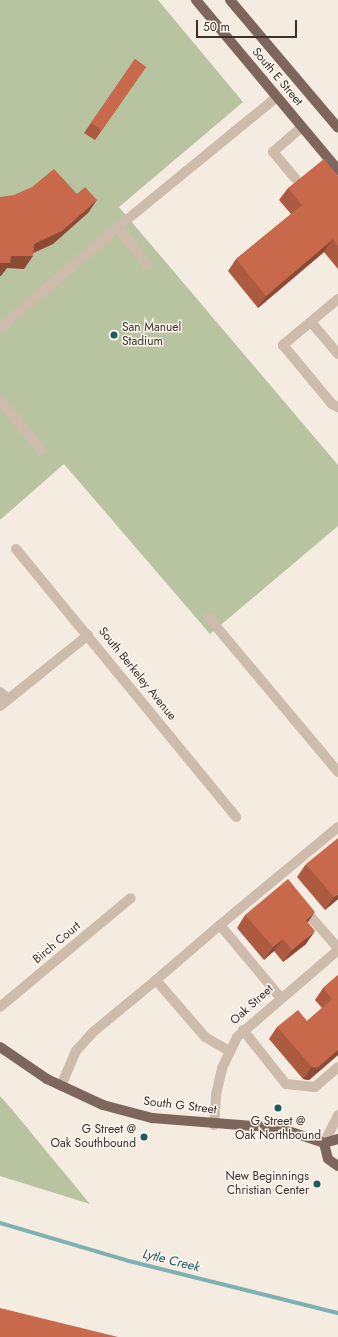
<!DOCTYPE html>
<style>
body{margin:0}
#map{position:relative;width:338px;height:1337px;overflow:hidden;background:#f4ebe1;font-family:Jost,sans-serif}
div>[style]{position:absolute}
.green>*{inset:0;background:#b8c4a0}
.stream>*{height:4px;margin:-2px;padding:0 2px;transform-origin:2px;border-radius:2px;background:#7fb0b2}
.minor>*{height:10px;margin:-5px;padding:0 5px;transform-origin:5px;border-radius:5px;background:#cdbbac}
.major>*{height:10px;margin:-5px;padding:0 5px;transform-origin:5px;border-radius:5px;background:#7d675c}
.wall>*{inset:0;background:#ac5a40}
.shaded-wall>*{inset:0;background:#8c4a34}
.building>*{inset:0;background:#c8694b}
.dots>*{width:11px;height:11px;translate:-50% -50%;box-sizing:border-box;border:2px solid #fbf5ee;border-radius:50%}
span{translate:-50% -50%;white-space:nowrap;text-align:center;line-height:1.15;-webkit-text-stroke:3px #fbf5ee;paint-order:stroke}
.street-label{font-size:12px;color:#3b302b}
.poi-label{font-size:12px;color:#3b302b}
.left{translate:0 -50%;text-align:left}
.right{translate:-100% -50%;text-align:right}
.water-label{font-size:13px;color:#1f5a5e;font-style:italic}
.scale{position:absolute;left:196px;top:20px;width:101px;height:18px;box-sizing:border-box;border:2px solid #3b302b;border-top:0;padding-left:5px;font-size:12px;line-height:14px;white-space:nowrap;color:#3b302b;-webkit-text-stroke:3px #fbf5ee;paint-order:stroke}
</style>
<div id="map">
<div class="green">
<i style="clip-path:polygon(0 0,158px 0,243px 102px,119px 207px,338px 465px,338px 526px,210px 634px,64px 464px,0 520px)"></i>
<i style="clip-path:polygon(0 1096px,9px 1106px,90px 1204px,0 1176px)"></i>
</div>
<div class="stream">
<i style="left:0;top:1223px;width:134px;rotate:16.4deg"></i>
<i style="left:129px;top:1261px;width:215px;rotate:14deg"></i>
</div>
<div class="minor">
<i style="left:295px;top:178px;width:34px;rotate:-130deg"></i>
<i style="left:273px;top:152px;width:38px;rotate:-41deg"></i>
<i style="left:118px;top:227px;width:49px;rotate:52.4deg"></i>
<i style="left:338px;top:299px;width:72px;rotate:140.1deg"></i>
<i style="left:283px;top:345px;width:77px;rotate:50.3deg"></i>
<i style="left:332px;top:404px;width:7px;rotate:27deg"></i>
<i style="left:311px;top:322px;width:42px;rotate:49.8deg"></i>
<i style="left:0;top:328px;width:155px;rotate:-40.6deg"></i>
<i style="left:118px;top:227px;width:205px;rotate:-39.3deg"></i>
<i style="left:0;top:400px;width:65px;rotate:50.6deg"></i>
<i style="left:16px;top:549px;width:347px;rotate:50.6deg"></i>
<i style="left:209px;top:618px;width:201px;rotate:50deg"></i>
<i style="left:0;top:692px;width:11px;rotate:41deg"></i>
<i style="left:0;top:706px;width:113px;rotate:-38.9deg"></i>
<i style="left:303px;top:908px;width:53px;rotate:48.8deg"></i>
<i style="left:220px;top:925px;width:153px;rotate:-39.7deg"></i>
<i style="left:156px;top:980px;width:84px;rotate:-40.7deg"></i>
<i style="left:220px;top:925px;width:94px;rotate:50.2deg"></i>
<i style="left:0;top:1007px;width:170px;rotate:-39.8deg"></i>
<i style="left:243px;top:1030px;width:69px;rotate:51.5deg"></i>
<i style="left:286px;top:1084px;width:29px;rotate:6deg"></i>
<i style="left:315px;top:1087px;width:30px;rotate:-41deg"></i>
<i style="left:61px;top:1086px;width:38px;rotate:-67deg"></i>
<i style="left:76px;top:1051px;width:24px;rotate:-48deg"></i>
<i style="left:92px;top:1033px;width:83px;rotate:-39.6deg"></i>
<i style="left:156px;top:980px;width:75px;rotate:49.3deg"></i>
<i style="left:205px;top:1037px;width:28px;rotate:30deg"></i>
<i style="left:214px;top:1125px;width:30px;rotate:-86deg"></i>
<i style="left:216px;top:1095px;width:28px;rotate:-77deg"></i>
<i style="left:222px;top:1068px;width:34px;rotate:-64deg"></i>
<i style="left:237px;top:1037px;width:133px;rotate:-40.7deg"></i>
<i style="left:324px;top:1143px;width:31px;rotate:-63deg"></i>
</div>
<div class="major">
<i style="left:196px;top:0;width:222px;rotate:50.1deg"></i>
<i style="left:230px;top:0;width:167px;rotate:49.8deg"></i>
<i style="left:0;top:1047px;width:57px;rotate:34.2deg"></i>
<i style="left:47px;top:1079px;width:62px;rotate:24.9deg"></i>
<i style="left:103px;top:1105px;width:51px;rotate:14.9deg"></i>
<i style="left:152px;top:1118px;width:127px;rotate:4.5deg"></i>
<i style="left:279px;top:1128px;width:47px;rotate:18.4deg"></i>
<i style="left:324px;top:1143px;width:15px;rotate:-16deg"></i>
<i style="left:324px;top:1143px;width:16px;rotate:76deg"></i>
<i style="left:328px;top:1159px;width:12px;rotate:35deg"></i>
</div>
<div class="wall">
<i style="clip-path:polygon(135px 59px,146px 67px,95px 140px,84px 133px)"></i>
<i style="clip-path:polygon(338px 176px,338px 269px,324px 252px,258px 308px,228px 271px,236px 259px,291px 214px,279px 200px,288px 188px)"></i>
<i style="clip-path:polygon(306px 864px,338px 899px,325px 910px,297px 877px)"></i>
<i style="clip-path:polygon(245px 915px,308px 923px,306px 944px,283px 962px,274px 951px,264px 960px,237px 928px)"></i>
<i style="clip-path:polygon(338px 975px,338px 1055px,309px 1080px,303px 1079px,269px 1039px,277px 1027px,307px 1021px,322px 1008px,315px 1000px,323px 988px)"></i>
</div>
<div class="shaded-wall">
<i style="clip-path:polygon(97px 200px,88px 213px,53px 244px,27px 256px,33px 256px,24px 269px,7px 268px,1px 276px,0 276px,0 263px,11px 256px,34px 244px)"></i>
<i style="clip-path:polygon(333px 239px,324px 252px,258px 308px,266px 296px)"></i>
<i style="clip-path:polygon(338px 894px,338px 899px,325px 910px,334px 897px)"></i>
<i style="clip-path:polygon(315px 912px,306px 925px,306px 920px)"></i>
<i style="clip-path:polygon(315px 931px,306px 944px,283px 962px,292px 950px)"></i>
<i style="clip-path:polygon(283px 939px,274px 951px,264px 960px,273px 947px)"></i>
<i style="clip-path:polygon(338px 1050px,338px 1055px,309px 1080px,303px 1079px,312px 1067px)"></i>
</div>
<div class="building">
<i style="clip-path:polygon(135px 59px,146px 67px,102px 130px,91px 123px)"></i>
<i style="clip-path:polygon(324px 159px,338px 176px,338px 246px,333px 239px,266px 296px,236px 259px,302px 205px,288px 188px)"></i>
<i style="clip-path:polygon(54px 169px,77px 194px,85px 187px,97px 200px,62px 231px,34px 244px,33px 256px,11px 256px,10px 263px,0 263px,0 197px,14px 195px,32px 187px)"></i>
<i style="clip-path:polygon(338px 838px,338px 894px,334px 897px,306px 864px)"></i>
<i style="clip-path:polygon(288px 879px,315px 912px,306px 920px,315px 931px,292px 950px,283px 939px,273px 947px,245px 915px)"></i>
<i style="clip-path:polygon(338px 975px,338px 1050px,317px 1068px,312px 1067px,277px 1027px,298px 1010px,307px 1021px,332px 999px,323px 988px)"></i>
<i style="clip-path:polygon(0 1308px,118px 1337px,0 1337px)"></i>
</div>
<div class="dots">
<i style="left:114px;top:335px;background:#1f5a5e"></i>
<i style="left:278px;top:1108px;background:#1f5a5e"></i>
<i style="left:144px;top:1137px;background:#1f5a5e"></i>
<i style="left:317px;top:1184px;background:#1f5a5e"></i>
</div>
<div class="street-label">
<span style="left:277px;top:77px;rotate:50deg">South E Street</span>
<span style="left:137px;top:674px;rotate:51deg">South Berkeley Avenue</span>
<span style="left:57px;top:943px;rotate:-40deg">Birch Court</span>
<span style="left:252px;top:1005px;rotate:-42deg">Oak Street</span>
<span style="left:180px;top:1106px;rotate:7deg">South G Street</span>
</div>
<div class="poi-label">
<span class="left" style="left:122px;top:335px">San Manuel<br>Stadium</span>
<span style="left:278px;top:1129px">G Street @<br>Oak Northbound</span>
<span class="right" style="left:136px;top:1137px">G Street @<br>Oak Southbound</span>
<span class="right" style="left:309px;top:1184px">New Beginnings<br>Christian Center</span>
</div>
<div class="water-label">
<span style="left:171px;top:1261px;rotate:14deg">Lytle Creek</span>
</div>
<div class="scale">50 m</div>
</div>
